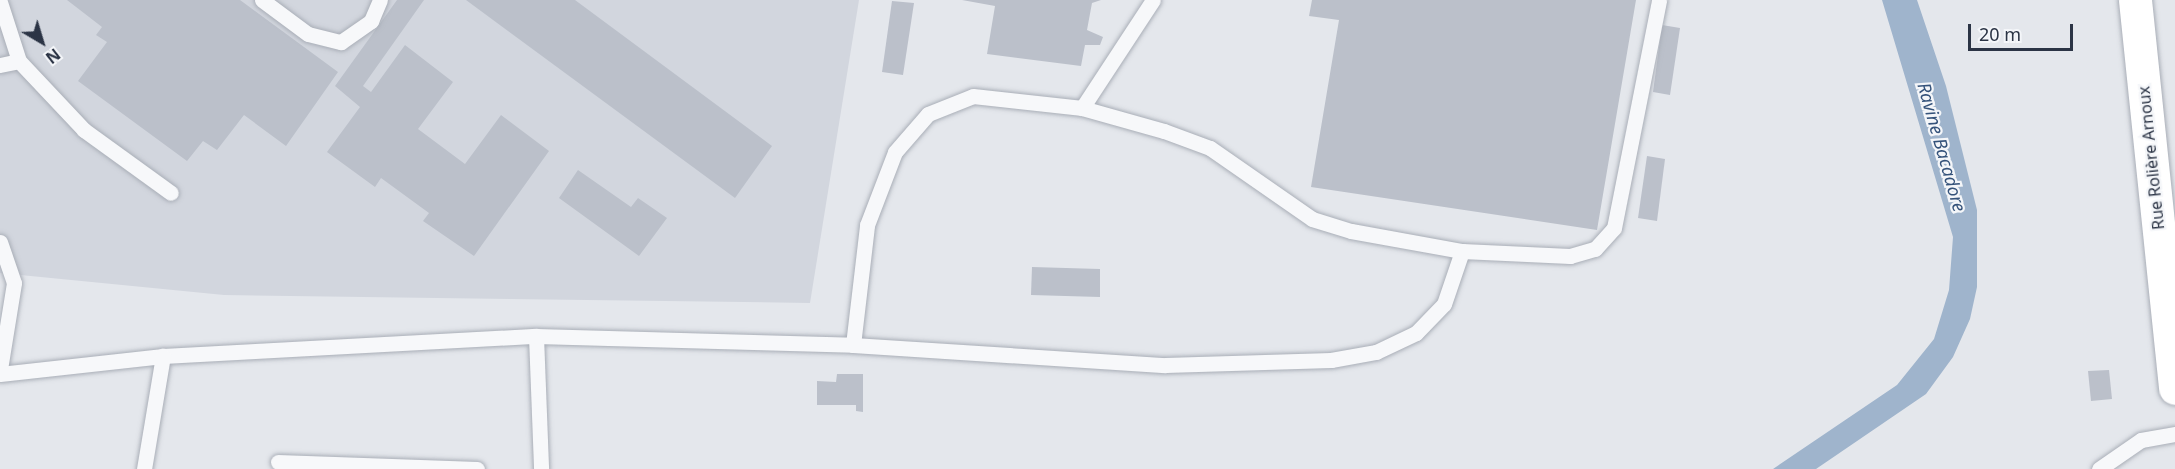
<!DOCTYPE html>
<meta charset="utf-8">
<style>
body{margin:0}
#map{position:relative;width:2175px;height:469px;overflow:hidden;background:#e4e7ec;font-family:"Noto Sans",sans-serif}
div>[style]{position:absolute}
.built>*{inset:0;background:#d2d6de}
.water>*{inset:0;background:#9fb4cc}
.building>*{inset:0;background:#bbc0ca}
.roads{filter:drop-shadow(0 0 2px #a9aeb7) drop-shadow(0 0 2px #a9aeb7)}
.lane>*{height:15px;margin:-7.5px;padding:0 7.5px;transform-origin:7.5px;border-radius:7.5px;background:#f7f8fa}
.secondary>*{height:33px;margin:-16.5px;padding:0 16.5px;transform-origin:16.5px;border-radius:16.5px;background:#fff}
span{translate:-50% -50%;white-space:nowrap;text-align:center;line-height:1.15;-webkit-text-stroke:4.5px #f4f6f9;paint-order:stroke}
.street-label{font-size:16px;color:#2b3445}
.water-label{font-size:18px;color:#34527a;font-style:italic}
.north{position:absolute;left:12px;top:12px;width:60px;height:60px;-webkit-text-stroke:4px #f4f6f9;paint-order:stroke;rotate:142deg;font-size:16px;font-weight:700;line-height:24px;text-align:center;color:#2b3445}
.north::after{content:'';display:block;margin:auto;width:21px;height:27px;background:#2b3445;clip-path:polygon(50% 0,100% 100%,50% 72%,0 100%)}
.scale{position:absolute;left:1968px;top:24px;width:105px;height:27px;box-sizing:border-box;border:3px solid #2b3445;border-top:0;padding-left:8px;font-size:18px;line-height:21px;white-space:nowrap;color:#2b3445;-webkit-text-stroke:4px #f4f6f9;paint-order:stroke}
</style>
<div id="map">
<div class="built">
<i style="clip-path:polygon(0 0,859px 0,810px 303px,224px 295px,0 273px)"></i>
</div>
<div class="water">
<i style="clip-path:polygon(1882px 0,1917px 0,1946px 86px,1977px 210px,1977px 287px,1970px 319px,1953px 357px,1926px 394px,1816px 469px,1773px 469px,1897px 385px,1934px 339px,1949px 290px,1953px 237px)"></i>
</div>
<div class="building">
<i style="clip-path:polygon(67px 0,240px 0,338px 72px,286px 146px,244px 115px,217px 150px,203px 141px,187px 161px,78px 81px,107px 42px,96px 35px,102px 27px)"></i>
<i style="clip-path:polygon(397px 0,424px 0,363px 86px,371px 92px,405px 45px,453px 82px,418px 129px,465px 164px,501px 115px,549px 151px,474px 256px,423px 221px,429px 213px,381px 178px,375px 187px,327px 152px,360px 107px,335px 86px)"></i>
<i style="clip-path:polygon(466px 0,575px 0,772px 146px,735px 198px)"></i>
<i style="clip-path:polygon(962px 0,1101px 0,1092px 3px,1087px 30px,1103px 37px,1100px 45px,1085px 45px,1081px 66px,987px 54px,995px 6px)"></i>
<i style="clip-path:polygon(1312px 0,1636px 0,1597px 230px,1311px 187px,1339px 20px,1309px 16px)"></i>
<i style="clip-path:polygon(892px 1px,914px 3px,903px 75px,882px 72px)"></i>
<i style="clip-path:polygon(1662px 25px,1680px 28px,1670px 95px,1653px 92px)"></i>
<i style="clip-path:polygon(1647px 156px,1665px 159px,1657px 221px,1638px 218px)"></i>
<i style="clip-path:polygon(578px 170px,631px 207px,638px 198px,667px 218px,639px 256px,559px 198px)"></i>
<i style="clip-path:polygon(1032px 267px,1100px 269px,1100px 297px,1031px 295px)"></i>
<i style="clip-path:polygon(2109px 370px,2112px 399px,2091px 401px,2088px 371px)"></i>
<i style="clip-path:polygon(837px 374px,863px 374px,863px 412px,856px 411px,856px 405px,817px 405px,817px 381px,836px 382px)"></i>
</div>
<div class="roads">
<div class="lane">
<i style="left:262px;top:0;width:57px;rotate:36.5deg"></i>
<i style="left:308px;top:34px;width:34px;rotate:14deg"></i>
<i style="left:341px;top:42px;width:37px;rotate:-35deg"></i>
<i style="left:371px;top:21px;width:23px;rotate:-67deg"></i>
<i style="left:0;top:2px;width:62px;rotate:72.1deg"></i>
<i style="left:19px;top:61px;width:95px;rotate:46.7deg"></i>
<i style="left:84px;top:130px;width:107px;rotate:35.9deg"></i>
<i style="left:0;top:65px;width:19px;rotate:-12deg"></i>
<i style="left:1082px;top:108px;width:129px;rotate:-56.7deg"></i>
<i style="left:0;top:242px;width:43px;rotate:71.1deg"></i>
<i style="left:14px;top:283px;width:87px;rotate:99.2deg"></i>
<i style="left:536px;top:336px;width:133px;rotate:87.8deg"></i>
<i style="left:853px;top:345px;width:121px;rotate:-83.3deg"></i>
<i style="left:867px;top:225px;width:78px;rotate:-69deg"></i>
<i style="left:895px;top:152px;width:50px;rotate:-49deg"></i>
<i style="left:928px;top:114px;width:48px;rotate:-21.8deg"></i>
<i style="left:973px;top:96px;width:110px;rotate:6.3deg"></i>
<i style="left:1082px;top:108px;width:85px;rotate:15.7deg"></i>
<i style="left:1164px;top:131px;width:49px;rotate:20.3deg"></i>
<i style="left:1210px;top:148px;width:124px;rotate:34.8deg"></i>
<i style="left:1312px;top:219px;width:41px;rotate:17.1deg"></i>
<i style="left:1351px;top:231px;width:113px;rotate:10.2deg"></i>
<i style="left:1462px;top:251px;width:108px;rotate:2.7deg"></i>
<i style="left:1570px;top:256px;width:26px;rotate:-16deg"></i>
<i style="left:1595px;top:249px;width:28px;rotate:-48deg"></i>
<i style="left:1614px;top:228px;width:232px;rotate:-78.8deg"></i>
<i style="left:0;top:374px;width:164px;rotate:-6.3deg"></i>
<i style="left:163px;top:356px;width:374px;rotate:-3.1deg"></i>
<i style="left:536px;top:336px;width:317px;rotate:1.6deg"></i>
<i style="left:853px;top:345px;width:313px;rotate:3.7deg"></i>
<i style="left:1165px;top:365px;width:166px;rotate:-1.7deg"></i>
<i style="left:1331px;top:360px;width:46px;rotate:-10.1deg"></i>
<i style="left:1376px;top:352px;width:44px;rotate:-25.4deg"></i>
<i style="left:1416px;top:333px;width:40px;rotate:-46deg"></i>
<i style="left:1444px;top:304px;width:56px;rotate:-71.2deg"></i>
<i style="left:278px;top:462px;width:199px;rotate:2deg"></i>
<i style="left:144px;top:469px;width:115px;rotate:-80.5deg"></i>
<i style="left:2099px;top:469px;width:51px;rotate:-34.6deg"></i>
<i style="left:2141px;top:440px;width:35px;rotate:-10deg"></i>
</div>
<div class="secondary">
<i style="left:2135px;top:0;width:390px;rotate:84.1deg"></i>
</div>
</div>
<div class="street-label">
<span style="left:2151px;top:158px;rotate:-96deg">Rue Rolière Arnoux</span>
</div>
<div class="water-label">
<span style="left:1942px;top:147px;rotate:74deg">Ravine Bacadore</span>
</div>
<div class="north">N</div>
<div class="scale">20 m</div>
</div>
